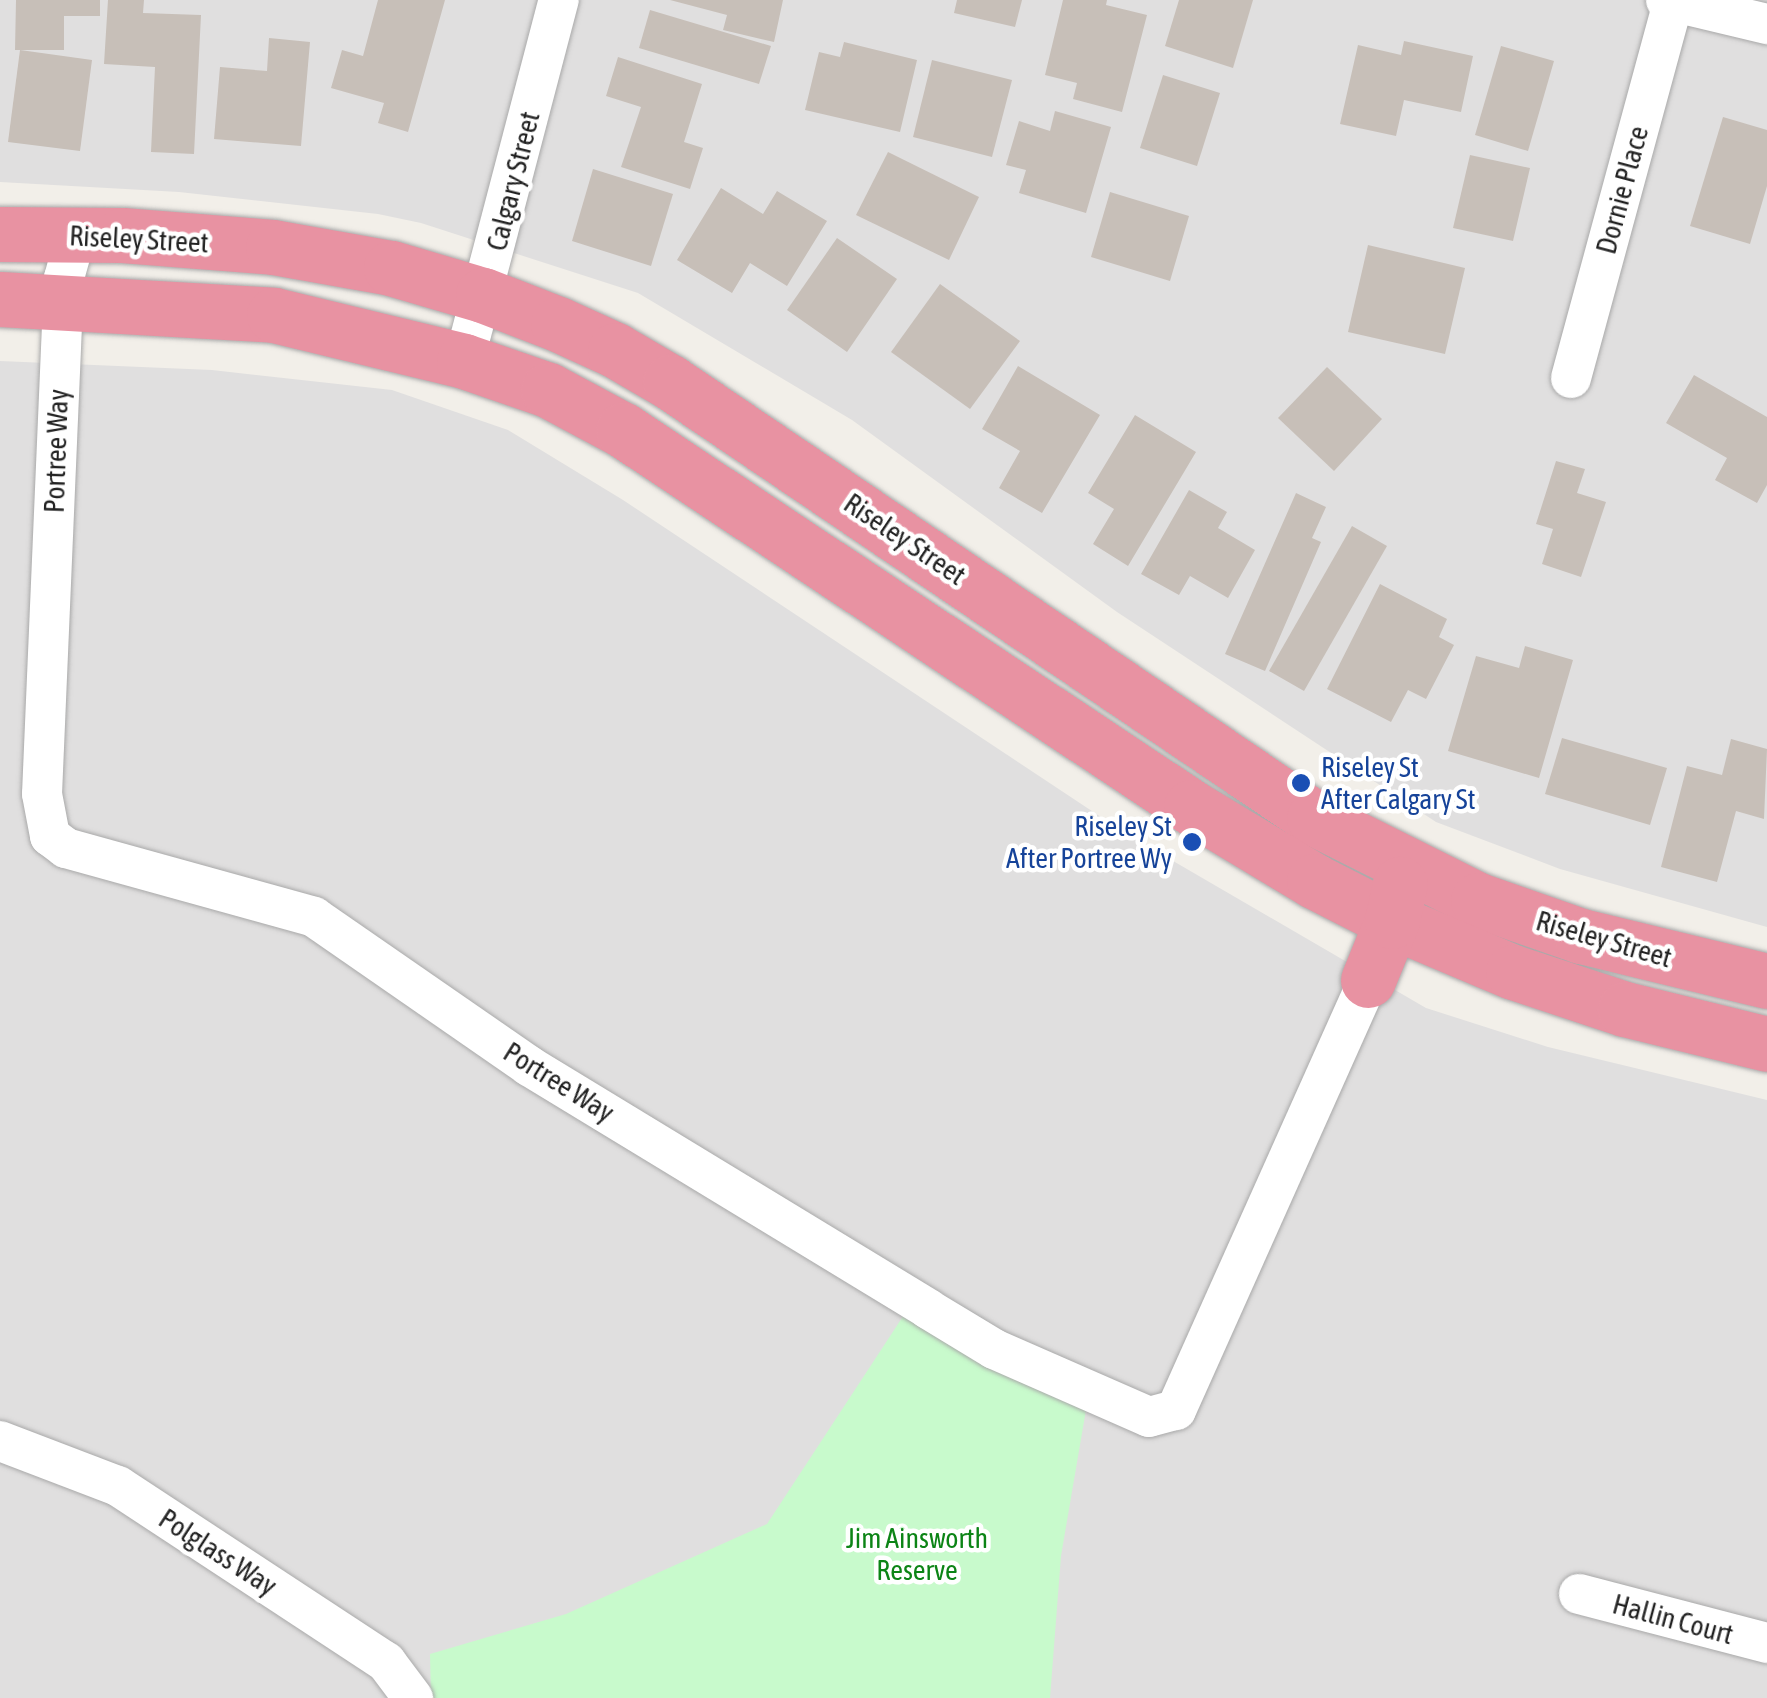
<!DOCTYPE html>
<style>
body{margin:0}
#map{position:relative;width:1767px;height:1698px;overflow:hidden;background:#f2efe9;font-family:"Asap Condensed",sans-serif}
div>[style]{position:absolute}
.residential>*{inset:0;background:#e0dfdf}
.park>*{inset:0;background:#c8facc}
.building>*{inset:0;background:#c7bfb8}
.roads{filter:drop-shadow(0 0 2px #a9a9a9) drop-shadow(0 0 2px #a9a9a9)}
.minor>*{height:40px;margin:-20px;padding:0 20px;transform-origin:20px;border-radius:20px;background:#fff}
.highway>*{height:55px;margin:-27.5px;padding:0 27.5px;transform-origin:27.5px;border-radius:27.5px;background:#e892a2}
.dots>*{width:28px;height:28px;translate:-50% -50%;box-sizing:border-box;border:5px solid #fff;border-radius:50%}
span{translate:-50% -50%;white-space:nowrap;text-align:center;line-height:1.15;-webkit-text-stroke:9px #fff;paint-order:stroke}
.street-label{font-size:28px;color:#222}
.transit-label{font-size:28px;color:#164399}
.left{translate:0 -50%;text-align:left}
.right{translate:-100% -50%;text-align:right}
.park-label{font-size:28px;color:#0c8416}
</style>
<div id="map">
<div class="residential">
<i style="clip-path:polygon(0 0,1767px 0,1767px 927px,1560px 869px,1436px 822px,1117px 612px,852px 420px,638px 293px,421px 223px,378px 214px,179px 192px,0 182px)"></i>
<i style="clip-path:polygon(0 361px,212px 370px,392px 390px,508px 430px,623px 500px,1125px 833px,1426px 1008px,1548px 1047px,1767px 1100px,1767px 1698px,0 1698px)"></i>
</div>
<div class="park">
<i style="clip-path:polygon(915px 1298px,1087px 1404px,1061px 1556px,1050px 1698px,431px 1698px,430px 1654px,566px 1614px,767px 1524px)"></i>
</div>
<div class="building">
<i style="clip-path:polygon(16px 0,100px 0,100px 16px,64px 16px,64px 50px,15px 50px)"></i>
<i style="clip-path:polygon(108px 0,144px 0,143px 13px,201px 15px,194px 154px,151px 152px,155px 67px,104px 64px)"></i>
<i style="clip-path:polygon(378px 0,445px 0,408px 132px,378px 123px,384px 103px,331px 88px,342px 50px,363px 56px)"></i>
<i style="clip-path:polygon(670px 0,783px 0,774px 42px,723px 30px,727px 15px)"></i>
<i style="clip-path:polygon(957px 0,1022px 0,1015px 27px,954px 13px)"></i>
<i style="clip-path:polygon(1063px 0,1107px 0,1106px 5px,1147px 15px,1122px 112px,1073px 99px,1077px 83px,1045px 75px)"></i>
<i style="clip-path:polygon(1179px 0,1253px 0,1233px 68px,1165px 46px)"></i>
<i style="clip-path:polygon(650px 10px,771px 46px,759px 84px,639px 48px)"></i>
<i style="clip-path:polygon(269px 38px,310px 42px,301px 146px,214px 139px,220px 67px,267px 71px)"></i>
<i style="clip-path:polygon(1404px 41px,1473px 56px,1461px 112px,1404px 100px,1396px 136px,1340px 124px,1358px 45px,1401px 55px)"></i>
<i style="clip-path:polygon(844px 42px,917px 60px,900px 132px,805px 110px,819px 52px,840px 57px)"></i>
<i style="clip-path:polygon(1501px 46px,1554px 61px,1528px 151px,1475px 135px)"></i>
<i style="clip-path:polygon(20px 50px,92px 60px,80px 151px,8px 142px)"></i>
<i style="clip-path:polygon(618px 57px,702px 84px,684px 142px,703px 148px,690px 189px,621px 167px,641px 107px,606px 96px)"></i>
<i style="clip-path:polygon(932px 60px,1012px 80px,992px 157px,913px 137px)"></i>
<i style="clip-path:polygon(1163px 75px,1220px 93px,1197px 166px,1140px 148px)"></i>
<i style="clip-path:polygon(1055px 111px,1111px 127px,1086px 213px,1019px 193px,1026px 170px,1006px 165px,1019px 121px,1050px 131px)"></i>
<i style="clip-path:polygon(1723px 117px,1767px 130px,1767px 186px,1750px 244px,1690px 226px)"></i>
<i style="clip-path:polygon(888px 152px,979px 197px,949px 260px,856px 215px)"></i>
<i style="clip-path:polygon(1470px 155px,1530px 168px,1513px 241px,1453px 228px)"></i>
<i style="clip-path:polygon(593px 169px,673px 194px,651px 266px,572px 241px)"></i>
<i style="clip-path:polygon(721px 188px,763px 214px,777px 191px,827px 221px,787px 286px,750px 263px,732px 293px,677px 260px)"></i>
<i style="clip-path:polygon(1110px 192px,1189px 216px,1170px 281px,1091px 257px)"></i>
<i style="clip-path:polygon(837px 238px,897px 279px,847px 352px,787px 310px)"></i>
<i style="clip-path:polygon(1368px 245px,1465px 268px,1445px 354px,1348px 332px)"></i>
<i style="clip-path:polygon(940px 284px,1020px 341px,970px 409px,891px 352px)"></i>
<i style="clip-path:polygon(1018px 366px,1100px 415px,1042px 513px,999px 488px,1020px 451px,982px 429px)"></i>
<i style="clip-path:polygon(1327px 367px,1382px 419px,1334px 471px,1278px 418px)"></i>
<i style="clip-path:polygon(1694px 375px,1767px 417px,1767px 485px,1757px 503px,1715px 480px,1727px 458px,1666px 423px)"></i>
<i style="clip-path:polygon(1135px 415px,1196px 452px,1128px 566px,1093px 544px,1114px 509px,1088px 493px)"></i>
<i style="clip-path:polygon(1556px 461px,1585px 469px,1577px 493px,1606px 502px,1581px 577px,1542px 564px,1553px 529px,1536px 524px)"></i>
<i style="clip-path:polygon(1189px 490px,1227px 512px,1218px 528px,1255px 550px,1228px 598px,1190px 576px,1179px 595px,1141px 574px)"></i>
<i style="clip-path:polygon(1296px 493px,1326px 507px,1312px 538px,1321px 542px,1265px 671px,1225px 654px)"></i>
<i style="clip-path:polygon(1352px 526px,1387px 546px,1304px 691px,1269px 671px)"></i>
<i style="clip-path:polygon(1380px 584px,1447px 619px,1439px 637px,1454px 645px,1426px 699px,1408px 690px,1391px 722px,1327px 689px)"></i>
<i style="clip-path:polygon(1525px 646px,1573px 660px,1539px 778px,1448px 751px,1476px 656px,1519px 668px)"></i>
<i style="clip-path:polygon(1562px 738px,1667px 768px,1650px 825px,1545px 794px)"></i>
<i style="clip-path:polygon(1731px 739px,1767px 749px,1764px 819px,1736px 811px,1717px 882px,1661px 867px,1687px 766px,1722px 775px)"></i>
</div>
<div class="roads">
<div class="minor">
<i style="left:1666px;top:0;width:104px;rotate:13.4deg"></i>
<i style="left:76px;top:235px;width:45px;rotate:105.6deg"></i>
<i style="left:64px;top:278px;width:516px;rotate:92.44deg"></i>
<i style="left:42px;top:794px;width:43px;rotate:79.2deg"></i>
<i style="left:50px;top:836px;width:20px;rotate:37deg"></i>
<i style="left:66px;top:848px;width:257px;rotate:15.5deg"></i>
<i style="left:314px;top:917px;width:262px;rotate:34.7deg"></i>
<i style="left:529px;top:1066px;width:467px;rotate:31.3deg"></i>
<i style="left:928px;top:1309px;width:77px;rotate:31.2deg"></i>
<i style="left:994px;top:1349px;width:169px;rotate:23.7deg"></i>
<i style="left:1149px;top:1417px;width:28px;rotate:-15deg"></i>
<i style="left:1176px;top:1410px;width:471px;rotate:-65.9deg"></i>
<i style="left:464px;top:361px;width:373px;rotate:-75.3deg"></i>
<i style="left:1571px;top:378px;width:390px;rotate:-74.8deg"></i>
<i style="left:0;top:1441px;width:126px;rotate:20.9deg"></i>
<i style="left:118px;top:1486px;width:321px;rotate:33.3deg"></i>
<i style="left:386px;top:1662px;width:45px;rotate:53.1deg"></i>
<i style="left:1579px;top:1594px;width:194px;rotate:14.6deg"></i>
</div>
<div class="highway">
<i style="left:0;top:234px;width:122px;rotate:0.5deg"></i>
<i style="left:122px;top:235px;width:151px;rotate:4.5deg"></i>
<i style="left:273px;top:247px;width:120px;rotate:10.1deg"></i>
<i style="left:391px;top:268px;width:96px;rotate:16.4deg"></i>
<i style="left:483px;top:295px;width:80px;rotate:21.1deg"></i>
<i style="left:558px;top:324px;width:63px;rotate:24.5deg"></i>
<i style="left:615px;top:350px;width:64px;rotate:30.2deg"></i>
<i style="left:670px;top:382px;width:778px;rotate:34.1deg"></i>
<i style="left:1314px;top:818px;width:183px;rotate:26.6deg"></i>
<i style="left:1478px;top:900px;width:109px;rotate:19.3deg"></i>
<i style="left:1581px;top:936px;width:191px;rotate:13.6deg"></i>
<i style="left:0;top:299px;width:274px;rotate:3.3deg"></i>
<i style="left:274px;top:315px;width:195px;rotate:13.6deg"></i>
<i style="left:464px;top:361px;width:89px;rotate:19deg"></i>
<i style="left:548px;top:390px;width:85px;rotate:28.1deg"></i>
<i style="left:623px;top:430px;width:682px;rotate:33.57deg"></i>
<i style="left:1191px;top:807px;width:144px;rotate:31deg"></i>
<i style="left:1314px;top:881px;width:88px;rotate:27.1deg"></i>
<i style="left:1392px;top:921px;width:131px;rotate:22.9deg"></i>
<i style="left:1513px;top:972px;width:118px;rotate:18.3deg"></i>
<i style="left:1625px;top:1009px;width:146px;rotate:13.8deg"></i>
<i style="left:1368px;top:980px;width:64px;rotate:-67.9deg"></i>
<i style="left:1392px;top:921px;width:38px;rotate:-78deg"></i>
</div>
</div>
<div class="dots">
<i style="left:1301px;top:783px;background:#1a4fb4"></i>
<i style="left:1192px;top:842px;background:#1a4fb4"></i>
</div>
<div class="street-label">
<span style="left:513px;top:181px;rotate:-76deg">Calgary Street</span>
<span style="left:1622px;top:190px;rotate:-75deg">Dornie Place</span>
<span style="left:139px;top:239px;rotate:3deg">Riseley Street</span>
<span style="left:56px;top:451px;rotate:-88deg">Portree Way</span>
<span style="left:905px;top:539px;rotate:34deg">Riseley Street</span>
<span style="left:1604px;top:939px;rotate:16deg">Riseley Street</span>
<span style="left:559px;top:1082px;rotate:32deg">Portree Way</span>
<span style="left:218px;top:1552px;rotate:33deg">Polglass Way</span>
<span style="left:1673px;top:1619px;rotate:15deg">Hallin Court</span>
</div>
<div class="transit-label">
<span class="left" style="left:1321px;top:783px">Riseley St<br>After Calgary St</span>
<span class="right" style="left:1172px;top:842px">Riseley St<br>After Portree Wy</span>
</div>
<div class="park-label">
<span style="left:917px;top:1554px">Jim Ainsworth<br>Reserve</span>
</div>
</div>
